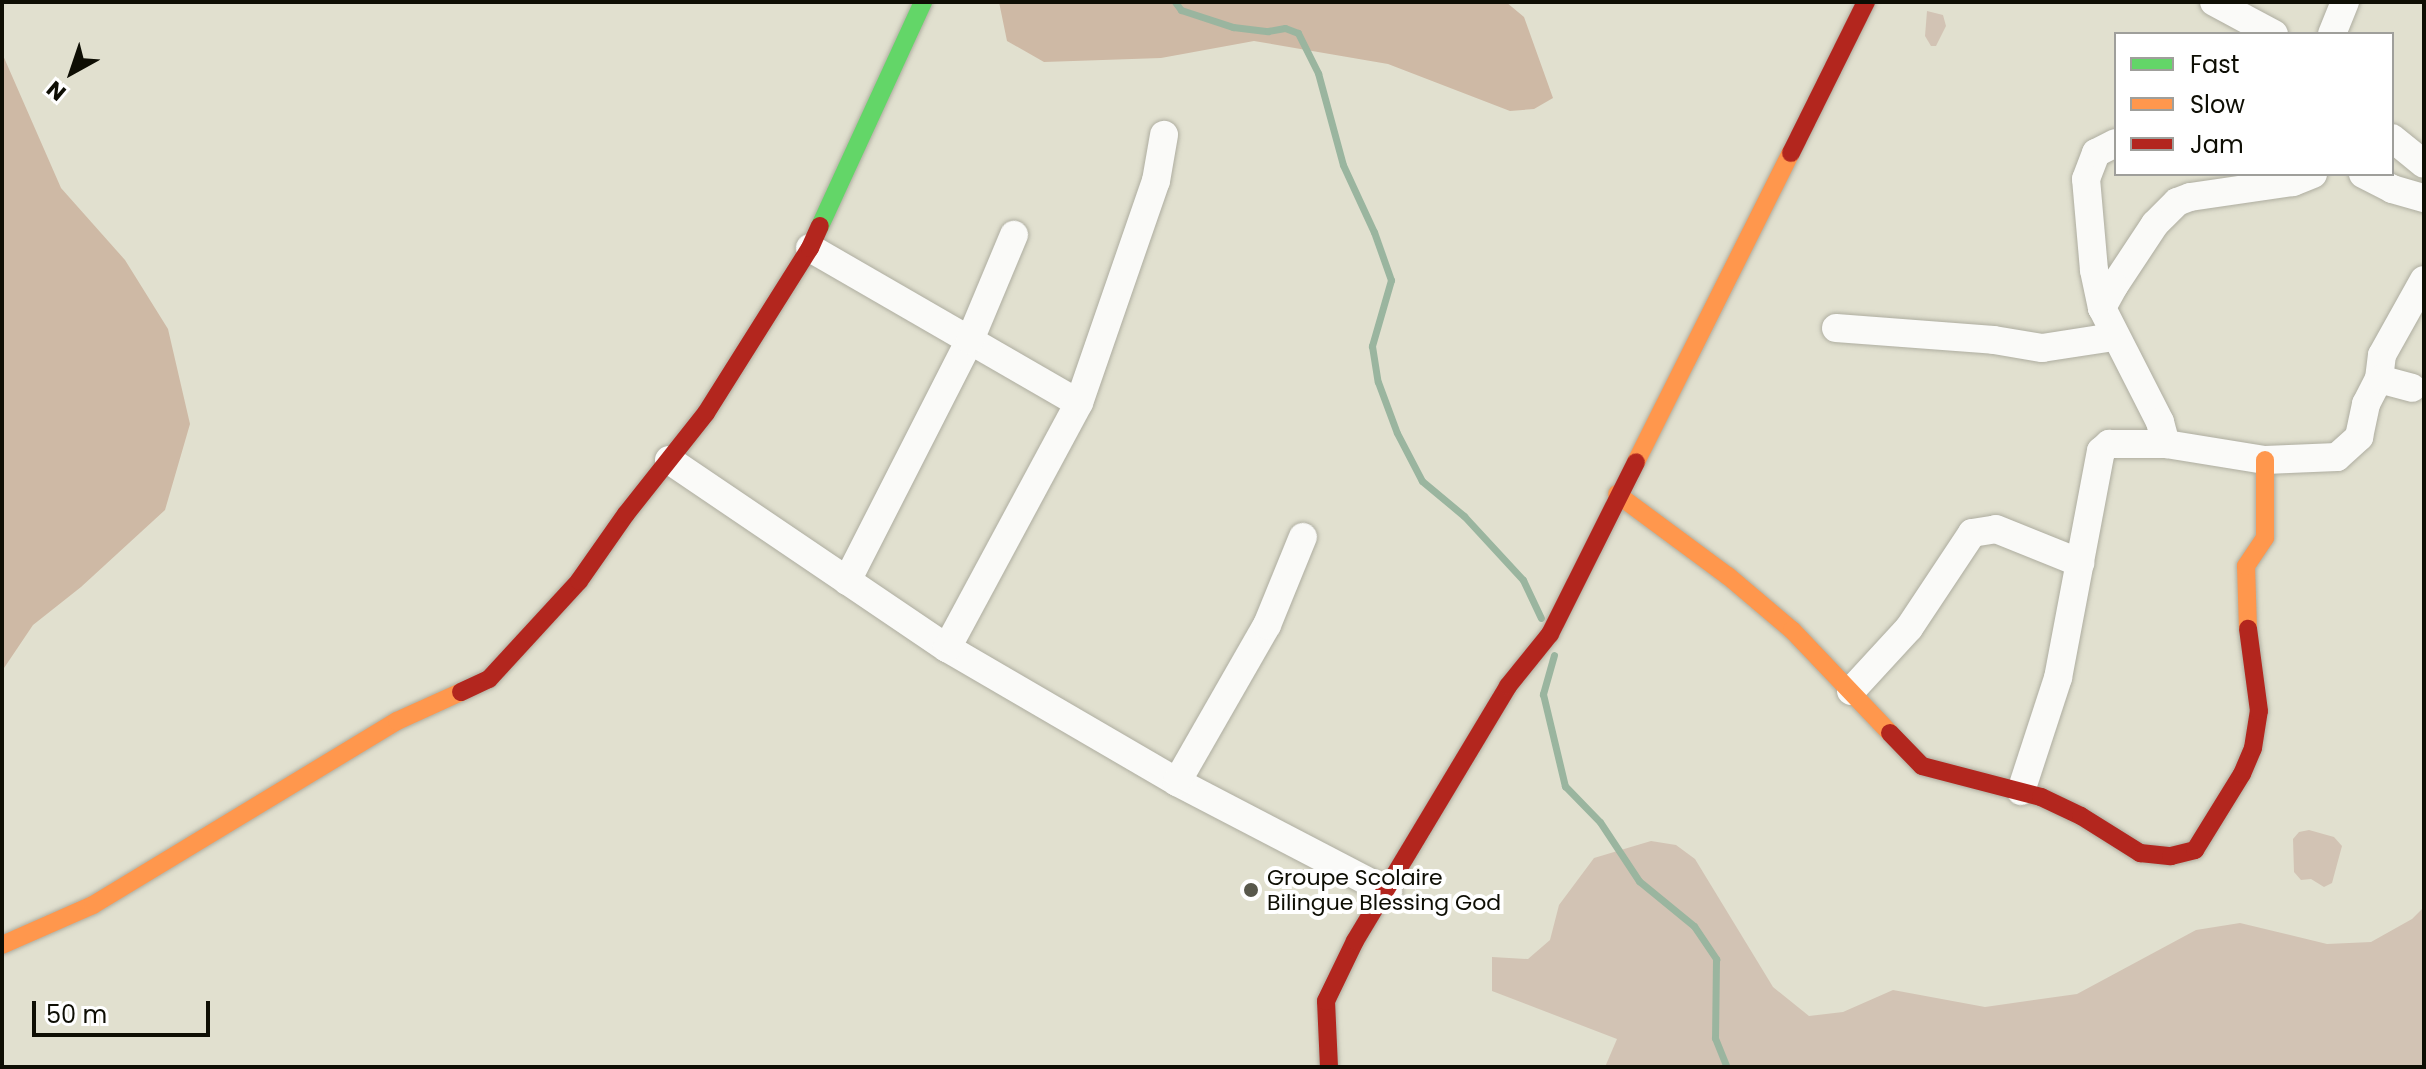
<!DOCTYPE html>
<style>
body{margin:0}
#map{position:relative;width:2426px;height:1069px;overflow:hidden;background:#e1e0cf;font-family:Poppins,sans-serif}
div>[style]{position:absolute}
.green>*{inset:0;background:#d2c3b4}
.forest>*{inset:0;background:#ceb9a5}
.stream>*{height:7px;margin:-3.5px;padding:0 3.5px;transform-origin:3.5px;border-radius:3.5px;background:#9ab59f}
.roads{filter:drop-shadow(0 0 2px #aeada0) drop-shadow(0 0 2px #aeada0)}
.street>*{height:28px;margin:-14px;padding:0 14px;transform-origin:14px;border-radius:14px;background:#fafaf8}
.fast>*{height:18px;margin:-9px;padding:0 9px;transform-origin:9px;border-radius:9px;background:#63d668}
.slow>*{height:18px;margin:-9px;padding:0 9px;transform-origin:9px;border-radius:9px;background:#ff974d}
.jam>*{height:18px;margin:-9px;padding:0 9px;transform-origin:9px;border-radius:9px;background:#b3261e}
.dots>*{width:22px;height:22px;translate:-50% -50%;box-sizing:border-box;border:4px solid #fff;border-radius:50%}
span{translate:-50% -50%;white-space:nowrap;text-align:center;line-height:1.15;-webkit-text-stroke:8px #fff;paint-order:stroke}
.poi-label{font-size:22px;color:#0e0e04}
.left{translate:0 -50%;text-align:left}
.frame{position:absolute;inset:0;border:4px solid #0e0e04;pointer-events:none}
.legend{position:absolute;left:2114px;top:32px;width:280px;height:144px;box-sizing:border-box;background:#fff;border:2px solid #9f9f9b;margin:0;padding:10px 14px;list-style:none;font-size:24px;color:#0e0e04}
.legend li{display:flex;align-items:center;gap:16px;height:40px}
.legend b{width:40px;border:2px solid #9f9f9b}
.north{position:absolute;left:32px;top:32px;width:80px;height:80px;-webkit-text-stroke:6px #fff;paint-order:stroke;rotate:220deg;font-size:22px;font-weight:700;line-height:32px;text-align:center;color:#0e0e04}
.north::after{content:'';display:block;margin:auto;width:28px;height:36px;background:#0e0e04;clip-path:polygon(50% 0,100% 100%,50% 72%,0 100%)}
.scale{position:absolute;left:32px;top:1001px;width:178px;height:36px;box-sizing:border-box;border:4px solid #0e0e04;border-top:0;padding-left:10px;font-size:24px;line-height:28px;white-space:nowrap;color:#0e0e04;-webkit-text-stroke:6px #fff;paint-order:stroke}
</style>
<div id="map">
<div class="green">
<i style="clip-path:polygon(1927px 11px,1943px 15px,1946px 26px,1936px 46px,1931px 46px,1925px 36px)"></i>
<i style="clip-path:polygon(2309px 830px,2334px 837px,2342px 846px,2332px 883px,2324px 887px,2311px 879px,2301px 880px,2294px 872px,2293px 839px,2299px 832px)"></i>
<i style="clip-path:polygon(1651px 841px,1676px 845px,1695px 859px,1773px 987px,1809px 1016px,1843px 1012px,1893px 990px,1985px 1007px,2077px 994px,2196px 930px,2240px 923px,2327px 944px,2371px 942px,2412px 919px,2424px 907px,2424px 1067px,1605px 1067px,1617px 1039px,1492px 991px,1492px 957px,1528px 959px,1550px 940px,1559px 905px,1594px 858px)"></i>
</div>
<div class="forest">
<i style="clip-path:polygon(999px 2px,1506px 2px,1524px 17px,1553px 98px,1534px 109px,1510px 111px,1388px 64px,1254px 41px,1161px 58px,1044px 62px,1007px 41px)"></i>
<i style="clip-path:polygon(2px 53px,61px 188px,125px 260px,168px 329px,190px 424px,165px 510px,81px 587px,33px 625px,2px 671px)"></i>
</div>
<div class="stream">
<i style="left:1175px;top:2px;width:10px;rotate:53deg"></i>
<i style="left:1181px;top:10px;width:55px;rotate:18.1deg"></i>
<i style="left:1233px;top:27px;width:35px;rotate:7deg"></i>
<i style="left:1268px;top:31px;width:17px;rotate:-10deg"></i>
<i style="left:1285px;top:28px;width:14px;rotate:21deg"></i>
<i style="left:1298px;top:33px;width:45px;rotate:63.4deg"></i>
<i style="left:1318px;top:73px;width:95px;rotate:74.8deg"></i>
<i style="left:1343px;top:165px;width:74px;rotate:65.2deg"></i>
<i style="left:1374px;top:232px;width:51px;rotate:70.5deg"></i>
<i style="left:1391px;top:280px;width:69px;rotate:106.1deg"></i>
<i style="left:1372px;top:346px;width:36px;rotate:81deg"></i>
<i style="left:1378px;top:382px;width:54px;rotate:69.6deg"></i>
<i style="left:1397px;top:433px;width:54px;rotate:62.5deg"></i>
<i style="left:1422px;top:481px;width:55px;rotate:39.8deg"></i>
<i style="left:1464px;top:516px;width:87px;rotate:47.3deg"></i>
<i style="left:1523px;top:580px;width:42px;rotate:64.7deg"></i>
<i style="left:1554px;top:655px;width:41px;rotate:105.8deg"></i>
<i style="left:1543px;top:694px;width:95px;rotate:76.6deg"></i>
<i style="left:1565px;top:786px;width:50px;rotate:45.8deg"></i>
<i style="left:1600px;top:822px;width:71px;rotate:56.5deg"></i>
<i style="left:1639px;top:881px;width:71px;rotate:39.3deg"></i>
<i style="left:1694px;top:926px;width:40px;rotate:56deg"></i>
<i style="left:1716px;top:959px;width:79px;rotate:90.7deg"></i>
<i style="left:1715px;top:1038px;width:31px;rotate:68deg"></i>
</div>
<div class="roads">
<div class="street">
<i style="left:2214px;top:2px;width:68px;rotate:28.1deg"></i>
<i style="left:2332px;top:34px;width:35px;rotate:-68deg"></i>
<i style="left:2392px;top:138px;width:41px;rotate:39.1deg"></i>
<i style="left:2313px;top:174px;width:22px;rotate:158deg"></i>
<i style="left:2293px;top:182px;width:104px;rotate:171.7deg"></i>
<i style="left:2190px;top:197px;width:14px;rotate:159deg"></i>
<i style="left:2177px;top:202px;width:31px;rotate:135deg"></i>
<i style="left:2155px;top:224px;width:74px;rotate:123.5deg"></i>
<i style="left:2114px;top:286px;width:25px;rotate:119deg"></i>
<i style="left:2102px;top:308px;width:128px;rotate:63deg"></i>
<i style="left:2160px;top:422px;width:23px;rotate:75deg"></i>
<i style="left:2166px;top:444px;width:100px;rotate:9.2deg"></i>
<i style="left:2265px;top:460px;width:72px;rotate:-2.4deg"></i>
<i style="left:2337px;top:457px;width:30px;rotate:-42deg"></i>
<i style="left:2359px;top:437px;width:34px;rotate:-78deg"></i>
<i style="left:2366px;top:404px;width:28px;rotate:-63deg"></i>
<i style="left:2379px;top:379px;width:24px;rotate:-83deg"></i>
<i style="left:2382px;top:355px;width:86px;rotate:-60.8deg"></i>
<i style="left:2363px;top:174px;width:33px;rotate:27deg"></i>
<i style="left:2392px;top:189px;width:33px;rotate:16deg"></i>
<i style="left:810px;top:248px;width:310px;rotate:30deg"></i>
<i style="left:2102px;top:308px;width:39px;rotate:-102deg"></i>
<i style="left:2094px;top:270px;width:91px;rotate:-95deg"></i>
<i style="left:2086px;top:179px;width:28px;rotate:-69deg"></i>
<i style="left:2096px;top:153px;width:22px;rotate:-27deg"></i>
<i style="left:1836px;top:328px;width:158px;rotate:4.3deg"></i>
<i style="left:1994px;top:340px;width:49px;rotate:9.5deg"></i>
<i style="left:2042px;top:348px;width:73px;rotate:-8.7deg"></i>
<i style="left:2379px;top:379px;width:34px;rotate:15deg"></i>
<i style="left:669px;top:460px;width:336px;rotate:34.1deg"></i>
<i style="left:947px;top:648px;width:266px;rotate:30.2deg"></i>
<i style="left:1177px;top:782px;width:238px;rotate:27.5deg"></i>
<i style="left:847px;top:581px;width:271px;rotate:-63deg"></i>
<i style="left:970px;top:340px;width:114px;rotate:-67.3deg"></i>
<i style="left:947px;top:648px;width:278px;rotate:-61.7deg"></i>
<i style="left:1079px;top:403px;width:235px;rotate:-70.9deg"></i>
<i style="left:1156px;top:181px;width:47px;rotate:-80.1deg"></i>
<i style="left:1851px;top:691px;width:86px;rotate:-47.4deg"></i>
<i style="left:1909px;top:628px;width:114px;rotate:-56.4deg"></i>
<i style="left:1972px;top:533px;width:24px;rotate:-9deg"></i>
<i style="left:1996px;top:529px;width:91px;rotate:22deg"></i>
<i style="left:1177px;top:782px;width:181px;rotate:-60.2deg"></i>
<i style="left:1267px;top:625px;width:95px;rotate:-67.8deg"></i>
<i style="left:2021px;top:791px;width:119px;rotate:-71.9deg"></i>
<i style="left:2058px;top:678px;width:231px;rotate:-79.3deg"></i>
<i style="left:2101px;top:451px;width:11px;rotate:-41deg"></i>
<i style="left:2109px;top:444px;width:57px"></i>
</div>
<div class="fast">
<i style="left:820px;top:226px;width:247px;rotate:-65.3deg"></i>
</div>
<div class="slow">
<i style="left:1636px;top:462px;width:346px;rotate:-63.4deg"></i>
<i style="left:1617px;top:494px;width:138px;rotate:36.5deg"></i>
<i style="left:1728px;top:576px;width:84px;rotate:40.2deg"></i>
<i style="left:1792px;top:630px;width:142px;rotate:46.4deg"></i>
<i style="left:2248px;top:629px;width:63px;rotate:-91.8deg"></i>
<i style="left:2246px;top:566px;width:34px;rotate:-56deg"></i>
<i style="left:2265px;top:538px;width:78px;rotate:-90deg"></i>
<i style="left:2px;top:945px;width:99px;rotate:-23.7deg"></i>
<i style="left:93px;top:905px;width:355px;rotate:-31.2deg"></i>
<i style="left:397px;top:721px;width:70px;rotate:-24.4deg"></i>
</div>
<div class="jam">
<i style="left:1791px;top:153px;width:169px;rotate:-63.6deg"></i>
<i style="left:461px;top:692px;width:31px;rotate:-25deg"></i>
<i style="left:489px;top:679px;width:133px;rotate:-47.4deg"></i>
<i style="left:579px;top:581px;width:82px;rotate:-55deg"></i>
<i style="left:626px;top:514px;width:129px;rotate:-51.6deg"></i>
<i style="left:706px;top:413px;width:195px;rotate:-57.8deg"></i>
<i style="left:810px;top:248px;width:24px;rotate:-66deg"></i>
<i style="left:1890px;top:733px;width:46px;rotate:45.9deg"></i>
<i style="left:1922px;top:766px;width:123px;rotate:14.6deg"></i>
<i style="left:2041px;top:797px;width:44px;rotate:25.4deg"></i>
<i style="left:2081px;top:816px;width:70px;rotate:32.1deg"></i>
<i style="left:2140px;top:853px;width:31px;rotate:6deg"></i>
<i style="left:2171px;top:856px;width:25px;rotate:-14deg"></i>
<i style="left:2195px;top:850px;width:89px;rotate:-58.3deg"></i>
<i style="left:2242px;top:774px;width:28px;rotate:-67deg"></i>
<i style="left:2253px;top:748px;width:37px;rotate:-81deg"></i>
<i style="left:2259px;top:711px;width:83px;rotate:-97.6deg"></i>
<i style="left:1329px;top:1067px;width:66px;rotate:-92.6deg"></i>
<i style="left:1326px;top:1001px;width:67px;rotate:-64.2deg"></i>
<i style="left:1355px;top:941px;width:297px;rotate:-59deg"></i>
<i style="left:1508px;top:686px;width:67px;rotate:-51.1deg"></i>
<i style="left:1550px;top:634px;width:192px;rotate:-63.4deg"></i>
</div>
</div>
<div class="dots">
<i style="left:1251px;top:890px;background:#58584b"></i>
</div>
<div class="poi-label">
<span class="left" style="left:1267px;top:890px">Groupe Scolaire<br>Bilingue Blessing God</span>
</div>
<div class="frame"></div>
<ul class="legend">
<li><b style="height:10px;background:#63d668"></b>Fast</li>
<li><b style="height:10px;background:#ff974d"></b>Slow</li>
<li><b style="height:10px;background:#b3261e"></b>Jam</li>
</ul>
<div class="north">N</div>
<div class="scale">50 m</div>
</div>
